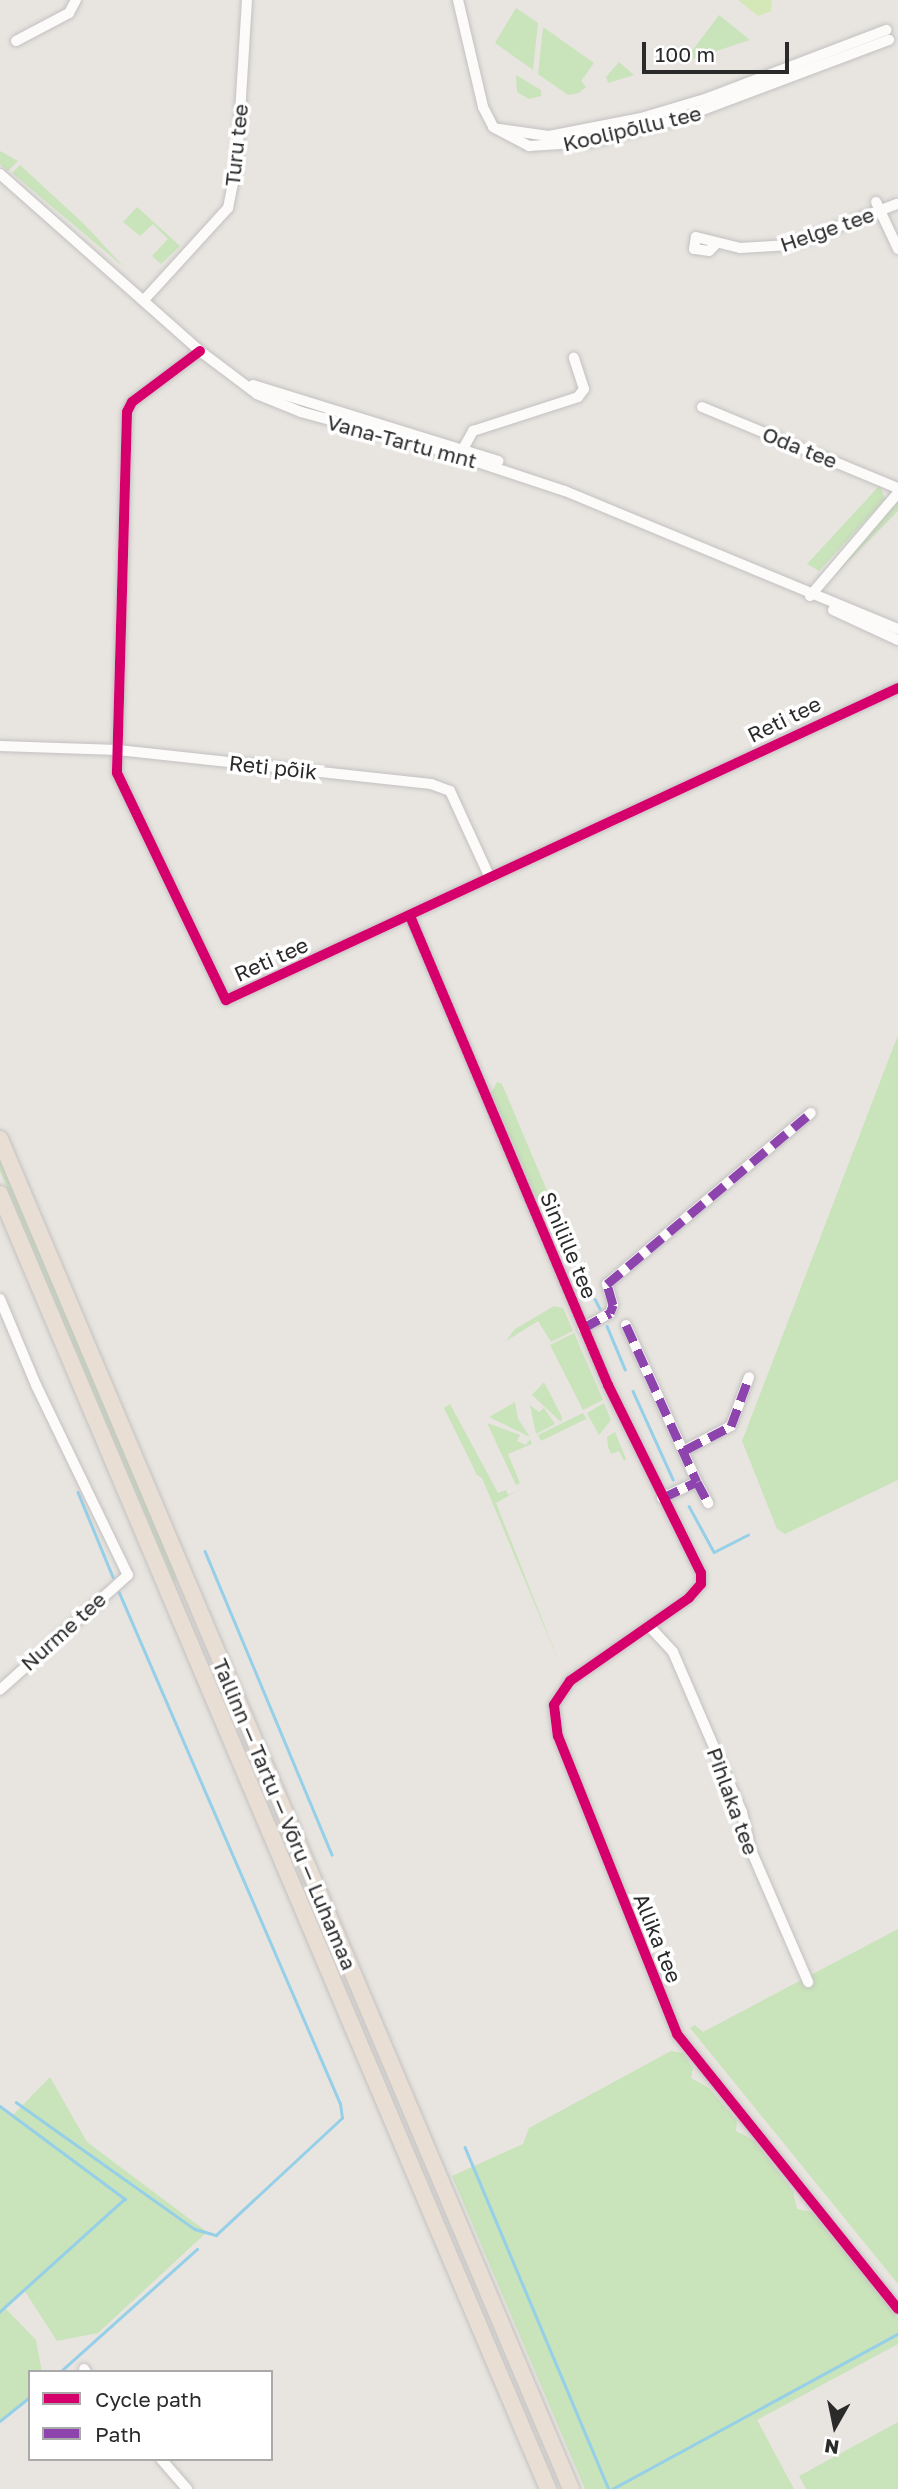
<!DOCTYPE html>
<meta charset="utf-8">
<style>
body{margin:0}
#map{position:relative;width:898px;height:2489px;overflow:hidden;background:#e8e5e0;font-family:"Golos Text",sans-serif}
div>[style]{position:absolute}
.green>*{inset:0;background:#c9e3ba}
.pitch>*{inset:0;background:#d3e7b7}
.stream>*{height:2.5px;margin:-1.25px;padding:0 1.25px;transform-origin:1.25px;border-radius:1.25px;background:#95cfe8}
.roads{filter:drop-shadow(0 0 2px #c2c1c1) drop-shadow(0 0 2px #c2c1c1)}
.minor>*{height:10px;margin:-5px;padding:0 5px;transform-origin:5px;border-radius:5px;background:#fcfbfa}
.highway>*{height:16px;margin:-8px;padding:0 8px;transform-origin:8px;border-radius:8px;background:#e8ded4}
.quiet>*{height:9px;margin-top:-4.5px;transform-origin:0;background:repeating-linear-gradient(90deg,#8e44ad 0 18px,transparent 0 27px)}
.cycleway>*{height:10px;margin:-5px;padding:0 5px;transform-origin:5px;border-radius:5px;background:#d6006c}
span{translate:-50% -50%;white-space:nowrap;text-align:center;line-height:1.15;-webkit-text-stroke:7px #fff;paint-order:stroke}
.street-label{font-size:21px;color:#2a2a2a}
.legend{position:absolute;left:28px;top:2370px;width:245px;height:91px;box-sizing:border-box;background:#fff;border:2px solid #aaa;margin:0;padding:9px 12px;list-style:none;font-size:21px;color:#2a2a2a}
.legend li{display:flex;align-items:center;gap:14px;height:35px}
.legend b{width:35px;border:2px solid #aaa}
.north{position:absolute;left:800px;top:2391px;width:70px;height:70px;-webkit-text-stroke:5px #fff;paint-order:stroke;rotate:189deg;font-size:19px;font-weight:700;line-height:28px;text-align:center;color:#2a2a2a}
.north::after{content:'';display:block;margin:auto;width:24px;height:32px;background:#2a2a2a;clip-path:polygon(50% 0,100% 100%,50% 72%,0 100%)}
.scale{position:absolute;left:642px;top:42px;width:147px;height:32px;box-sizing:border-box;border:4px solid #2a2a2a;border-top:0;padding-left:9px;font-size:21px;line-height:24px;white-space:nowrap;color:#2a2a2a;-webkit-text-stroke:5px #fff;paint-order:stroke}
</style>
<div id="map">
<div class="green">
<i style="clip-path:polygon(516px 8px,538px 23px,533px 70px,495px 43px)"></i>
<i style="clip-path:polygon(719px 15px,750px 40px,689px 60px,689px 55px)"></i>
<i style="clip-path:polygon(543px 27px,594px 63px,581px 81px,586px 87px,579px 93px,568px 95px,538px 74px)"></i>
<i style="clip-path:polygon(619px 62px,634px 75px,608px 83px,606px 77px)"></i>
<i style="clip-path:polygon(516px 75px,541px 90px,541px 96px,529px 99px,517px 92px)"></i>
<i style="clip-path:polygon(0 151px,18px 161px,8px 171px,0 164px)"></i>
<i style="clip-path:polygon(20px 165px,84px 224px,125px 268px,12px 173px)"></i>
<i style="clip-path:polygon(137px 207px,180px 246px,161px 264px,152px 256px,168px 239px,153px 224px,140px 236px,123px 222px)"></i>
<i style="clip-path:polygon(880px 485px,885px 499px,819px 571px,807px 564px)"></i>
<i style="clip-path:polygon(898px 502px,898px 511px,832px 578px,881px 517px)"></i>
<i style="clip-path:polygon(898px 1035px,898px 1480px,785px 1534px,777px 1529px,742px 1441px)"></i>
<i style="clip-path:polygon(497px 1082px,502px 1084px,564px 1231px,563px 1238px,551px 1233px,491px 1093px)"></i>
<i style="clip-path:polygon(0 1160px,176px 1576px,175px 1584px,0 1171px)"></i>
<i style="clip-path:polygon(554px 1306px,563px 1308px,573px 1331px,551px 1342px,538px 1321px,506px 1341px,515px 1329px)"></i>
<i style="clip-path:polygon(574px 1333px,603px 1400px,583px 1410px,550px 1345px)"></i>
<i style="clip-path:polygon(544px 1382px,562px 1417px,561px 1422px,532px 1395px)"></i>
<i style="clip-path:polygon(515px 1402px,518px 1419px,530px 1437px,489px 1417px)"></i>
<i style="clip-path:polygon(604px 1403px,611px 1420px,599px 1435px,587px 1413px)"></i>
<i style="clip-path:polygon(450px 1404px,498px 1493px,506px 1490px,508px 1495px,522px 1488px,496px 1503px,561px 1667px,482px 1478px,477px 1475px,444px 1408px)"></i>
<i style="clip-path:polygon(530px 1405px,539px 1412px,544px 1408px,555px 1424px,536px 1434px)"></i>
<i style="clip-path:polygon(583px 1413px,596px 1436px,586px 1419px,541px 1441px,538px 1435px)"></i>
<i style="clip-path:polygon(487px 1423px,520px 1435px,517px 1441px,526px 1445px,530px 1439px,532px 1444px,508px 1454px,520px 1483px,516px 1485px)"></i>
<i style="clip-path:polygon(615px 1432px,626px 1459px,624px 1461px,619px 1451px,611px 1454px,608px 1447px,607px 1437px)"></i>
<i style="clip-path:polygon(898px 1929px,898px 2284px,690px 2028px,695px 2025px,703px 2032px)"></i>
<i style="clip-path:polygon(671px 2051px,683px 2053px,693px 2068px,691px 2078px,709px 2088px,737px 2121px,736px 2131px,754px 2140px,793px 2191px,797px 2209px,812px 2212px,898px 2318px,898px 2344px,757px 2420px,794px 2489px,585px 2489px,452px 2176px,523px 2144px,529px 2128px)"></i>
<i style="clip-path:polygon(50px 2077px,87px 2142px,207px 2232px,98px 2333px,57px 2341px,24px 2290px,6px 2309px,36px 2340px,42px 2372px,30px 2372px,30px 2396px,0 2422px,0 2108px,12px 2116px)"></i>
<i style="clip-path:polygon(898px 2422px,898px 2489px,806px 2489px,799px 2476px)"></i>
</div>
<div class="pitch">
<i style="clip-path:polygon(738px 0,772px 0,771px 11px,758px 16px)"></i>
</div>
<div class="stream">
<i style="left:595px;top:1299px;width:11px;rotate:63deg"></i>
<i style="left:607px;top:1326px;width:47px;rotate:67.3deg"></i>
<i style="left:633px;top:1391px;width:97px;rotate:65.6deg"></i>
<i style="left:78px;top:1492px;width:92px;rotate:67.6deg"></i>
<i style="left:689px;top:1506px;width:52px;rotate:61.5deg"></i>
<i style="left:714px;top:1552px;width:38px;rotate:-27deg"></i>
<i style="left:205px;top:1551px;width:329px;rotate:67.3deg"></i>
<i style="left:16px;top:2102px;width:219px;rotate:35.4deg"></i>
<i style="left:195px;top:2229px;width:22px;rotate:16deg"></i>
<i style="left:216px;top:2235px;width:172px;rotate:-42.9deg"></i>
<i style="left:342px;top:2118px;width:14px;rotate:-98deg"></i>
<i style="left:340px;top:2104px;width:557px;rotate:-113.39deg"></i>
<i style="left:0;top:2106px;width:156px;rotate:36.6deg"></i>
<i style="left:125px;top:2199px;width:169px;rotate:137.9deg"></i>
<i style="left:465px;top:2147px;width:371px;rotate:67.2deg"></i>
<i style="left:60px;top:2372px;width:184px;rotate:-41.9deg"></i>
<i style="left:0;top:2421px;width:38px;rotate:-39deg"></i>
<i style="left:612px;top:2489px;width:325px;rotate:-28.5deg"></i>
</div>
<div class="roads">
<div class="minor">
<i style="left:458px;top:0;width:110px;rotate:76.8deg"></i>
<i style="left:483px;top:107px;width:22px;rotate:63deg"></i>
<i style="left:493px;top:127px;width:41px;rotate:27.8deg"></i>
<i style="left:529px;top:146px;width:62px;rotate:-3.7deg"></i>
<i style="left:591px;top:142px;width:85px;rotate:-14.4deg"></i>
<i style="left:673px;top:121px;width:231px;rotate:-20.6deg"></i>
<i style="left:16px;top:41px;width:60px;rotate:-27.8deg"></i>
<i style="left:69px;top:13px;width:15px;rotate:-62deg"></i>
<i style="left:499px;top:129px;width:50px;rotate:8deg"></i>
<i style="left:549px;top:136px;width:94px;rotate:-11.1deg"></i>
<i style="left:641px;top:118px;width:70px;rotate:-16.6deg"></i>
<i style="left:708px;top:98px;width:191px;rotate:-20.9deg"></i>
<i style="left:0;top:174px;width:267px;rotate:41.5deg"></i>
<i style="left:200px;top:351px;width:71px;rotate:37deg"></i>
<i style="left:257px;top:394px;width:48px;rotate:22.2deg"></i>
<i style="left:301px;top:412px;width:151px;rotate:15.3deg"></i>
<i style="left:447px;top:452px;width:124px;rotate:18.3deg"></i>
<i style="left:565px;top:491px;width:360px;rotate:22.5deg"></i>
<i style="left:876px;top:202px;width:52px;rotate:64.9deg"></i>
<i style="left:715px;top:245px;width:8px;rotate:135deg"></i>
<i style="left:709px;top:251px;width:15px;rotate:-172deg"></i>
<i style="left:694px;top:249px;width:12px;rotate:-81deg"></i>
<i style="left:696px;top:237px;width:45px;rotate:14deg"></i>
<i style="left:740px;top:248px;width:50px;rotate:-3.4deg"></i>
<i style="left:790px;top:245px;width:115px;rotate:-21deg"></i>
<i style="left:144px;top:300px;width:125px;rotate:-47.6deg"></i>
<i style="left:228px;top:208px;width:46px;rotate:-78.7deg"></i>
<i style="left:237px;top:163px;width:163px;rotate:-86.5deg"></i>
<i style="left:200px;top:351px;width:85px;rotate:143.1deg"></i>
<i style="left:132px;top:402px;width:11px;rotate:117deg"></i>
<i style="left:127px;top:412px;width:361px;rotate:91.6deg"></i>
<i style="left:117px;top:773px;width:252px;rotate:64.4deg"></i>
<i style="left:226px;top:1000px;width:741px;rotate:-24.9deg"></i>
<i style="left:253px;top:385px;width:257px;rotate:17.2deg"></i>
<i style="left:702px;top:407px;width:212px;rotate:22.5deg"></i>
<i style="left:463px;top:449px;width:21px;rotate:-61deg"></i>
<i style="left:473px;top:431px;width:110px;rotate:-17.9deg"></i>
<i style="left:578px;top:397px;width:10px;rotate:-53deg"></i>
<i style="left:584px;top:389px;width:33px;rotate:-108deg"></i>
<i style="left:810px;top:596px;width:135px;rotate:-49.5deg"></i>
<i style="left:833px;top:610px;width:72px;rotate:24.8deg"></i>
<i style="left:0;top:746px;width:118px;rotate:1.9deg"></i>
<i style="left:118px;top:750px;width:315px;rotate:6.2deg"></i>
<i style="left:431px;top:784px;width:20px;rotate:20deg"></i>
<i style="left:450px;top:791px;width:96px;rotate:65.3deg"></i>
<i style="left:410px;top:916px;width:509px;rotate:67.11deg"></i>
<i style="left:608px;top:1385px;width:210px;rotate:63.7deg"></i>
<i style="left:701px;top:1573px;width:11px;rotate:90deg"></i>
<i style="left:701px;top:1584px;width:18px;rotate:131deg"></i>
<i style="left:689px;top:1598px;width:145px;rotate:145.1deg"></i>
<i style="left:570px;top:1681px;width:29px;rotate:124deg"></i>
<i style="left:554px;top:1705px;width:31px;rotate:83deg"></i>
<i style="left:558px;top:1736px;width:321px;rotate:68.2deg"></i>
<i style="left:677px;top:2034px;width:353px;rotate:51.2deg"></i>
<i style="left:0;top:1299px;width:93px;rotate:67.3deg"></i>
<i style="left:36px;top:1385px;width:211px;rotate:64.2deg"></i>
<i style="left:128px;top:1575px;width:172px;rotate:138.1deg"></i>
<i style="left:626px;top:1325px;width:172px;rotate:65.7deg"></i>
<i style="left:583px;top:1328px;width:31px;rotate:-29deg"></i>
<i style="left:610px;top:1313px;width:9px;rotate:-69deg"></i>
<i style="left:613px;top:1305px;width:22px;rotate:-106deg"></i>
<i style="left:607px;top:1284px;width:266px;rotate:-40deg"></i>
<i style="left:685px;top:1450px;width:52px;rotate:-27.6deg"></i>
<i style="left:731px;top:1426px;width:52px;rotate:-69.8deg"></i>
<i style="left:662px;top:1498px;width:38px;rotate:-25deg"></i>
<i style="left:697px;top:1482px;width:24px;rotate:62deg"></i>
<i style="left:649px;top:1626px;width:35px;rotate:47deg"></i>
<i style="left:673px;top:1652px;width:174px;rotate:66.7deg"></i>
<i style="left:742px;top:1812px;width:39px;rotate:77deg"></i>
<i style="left:751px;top:1850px;width:144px;rotate:66.6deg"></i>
<i style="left:84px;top:2369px;width:4px;rotate:56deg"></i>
<i style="left:161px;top:2459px;width:40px;rotate:49deg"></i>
</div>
<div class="highway">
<i style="left:0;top:1139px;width:1466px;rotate:67.07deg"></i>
<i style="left:0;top:1194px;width:1406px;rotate:67.06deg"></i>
</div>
</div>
<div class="quiet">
<i style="left:626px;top:1325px;width:172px;rotate:65.7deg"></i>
<i style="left:583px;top:1328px;width:31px;rotate:-29deg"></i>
<i style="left:610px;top:1313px;width:9px;rotate:-69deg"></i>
<i style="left:613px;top:1305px;width:22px;rotate:-106deg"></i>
<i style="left:607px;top:1284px;width:266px;rotate:-40deg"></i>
<i style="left:685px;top:1450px;width:52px;rotate:-27.6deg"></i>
<i style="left:731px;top:1426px;width:52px;rotate:-69.8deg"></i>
<i style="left:662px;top:1498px;width:38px;rotate:-25deg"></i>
<i style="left:697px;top:1482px;width:24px;rotate:62deg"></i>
</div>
<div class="cycleway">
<i style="left:200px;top:351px;width:85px;rotate:143.1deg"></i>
<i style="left:132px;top:402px;width:11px;rotate:117deg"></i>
<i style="left:127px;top:412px;width:361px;rotate:91.6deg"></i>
<i style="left:117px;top:773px;width:252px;rotate:64.4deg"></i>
<i style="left:226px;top:1000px;width:741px;rotate:-24.9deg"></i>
<i style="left:410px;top:916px;width:509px;rotate:67.11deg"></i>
<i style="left:608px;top:1385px;width:210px;rotate:63.7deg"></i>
<i style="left:701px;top:1573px;width:11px;rotate:90deg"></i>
<i style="left:701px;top:1584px;width:18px;rotate:131deg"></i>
<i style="left:689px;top:1598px;width:145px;rotate:145.1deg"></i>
<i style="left:570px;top:1681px;width:29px;rotate:124deg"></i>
<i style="left:554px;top:1705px;width:31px;rotate:83deg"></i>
<i style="left:558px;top:1736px;width:321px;rotate:68.2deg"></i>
<i style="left:677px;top:2034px;width:353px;rotate:51.2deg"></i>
</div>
<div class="street-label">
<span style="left:632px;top:128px;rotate:-13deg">Koolipõllu tee</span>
<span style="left:236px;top:145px;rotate:-84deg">Turu tee</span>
<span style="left:827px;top:229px;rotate:-19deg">Helge tee</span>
<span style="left:402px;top:441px;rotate:15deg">Vana-Tartu mnt</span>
<span style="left:800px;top:447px;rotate:22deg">Oda tee</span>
<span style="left:784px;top:719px;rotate:-26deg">Reti tee</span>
<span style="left:273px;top:767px;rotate:6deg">Reti põik</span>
<span style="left:271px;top:959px;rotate:-24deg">Reti tee</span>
<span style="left:569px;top:1245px;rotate:67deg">Sinilille tee</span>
<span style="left:63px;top:1631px;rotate:-42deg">Nurme tee</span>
<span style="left:733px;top:1801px;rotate:70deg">Pihlaka tee</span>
<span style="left:285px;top:1814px;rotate:67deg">Tallinn — Tartu — Võru — Luhamaa</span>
<span style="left:658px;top:1938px;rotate:68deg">Allika tee</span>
</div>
<ul class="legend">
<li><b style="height:9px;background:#d6006c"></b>Cycle path</li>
<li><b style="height:9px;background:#8e44ad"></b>Path</li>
</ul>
<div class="north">N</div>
<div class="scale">100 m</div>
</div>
